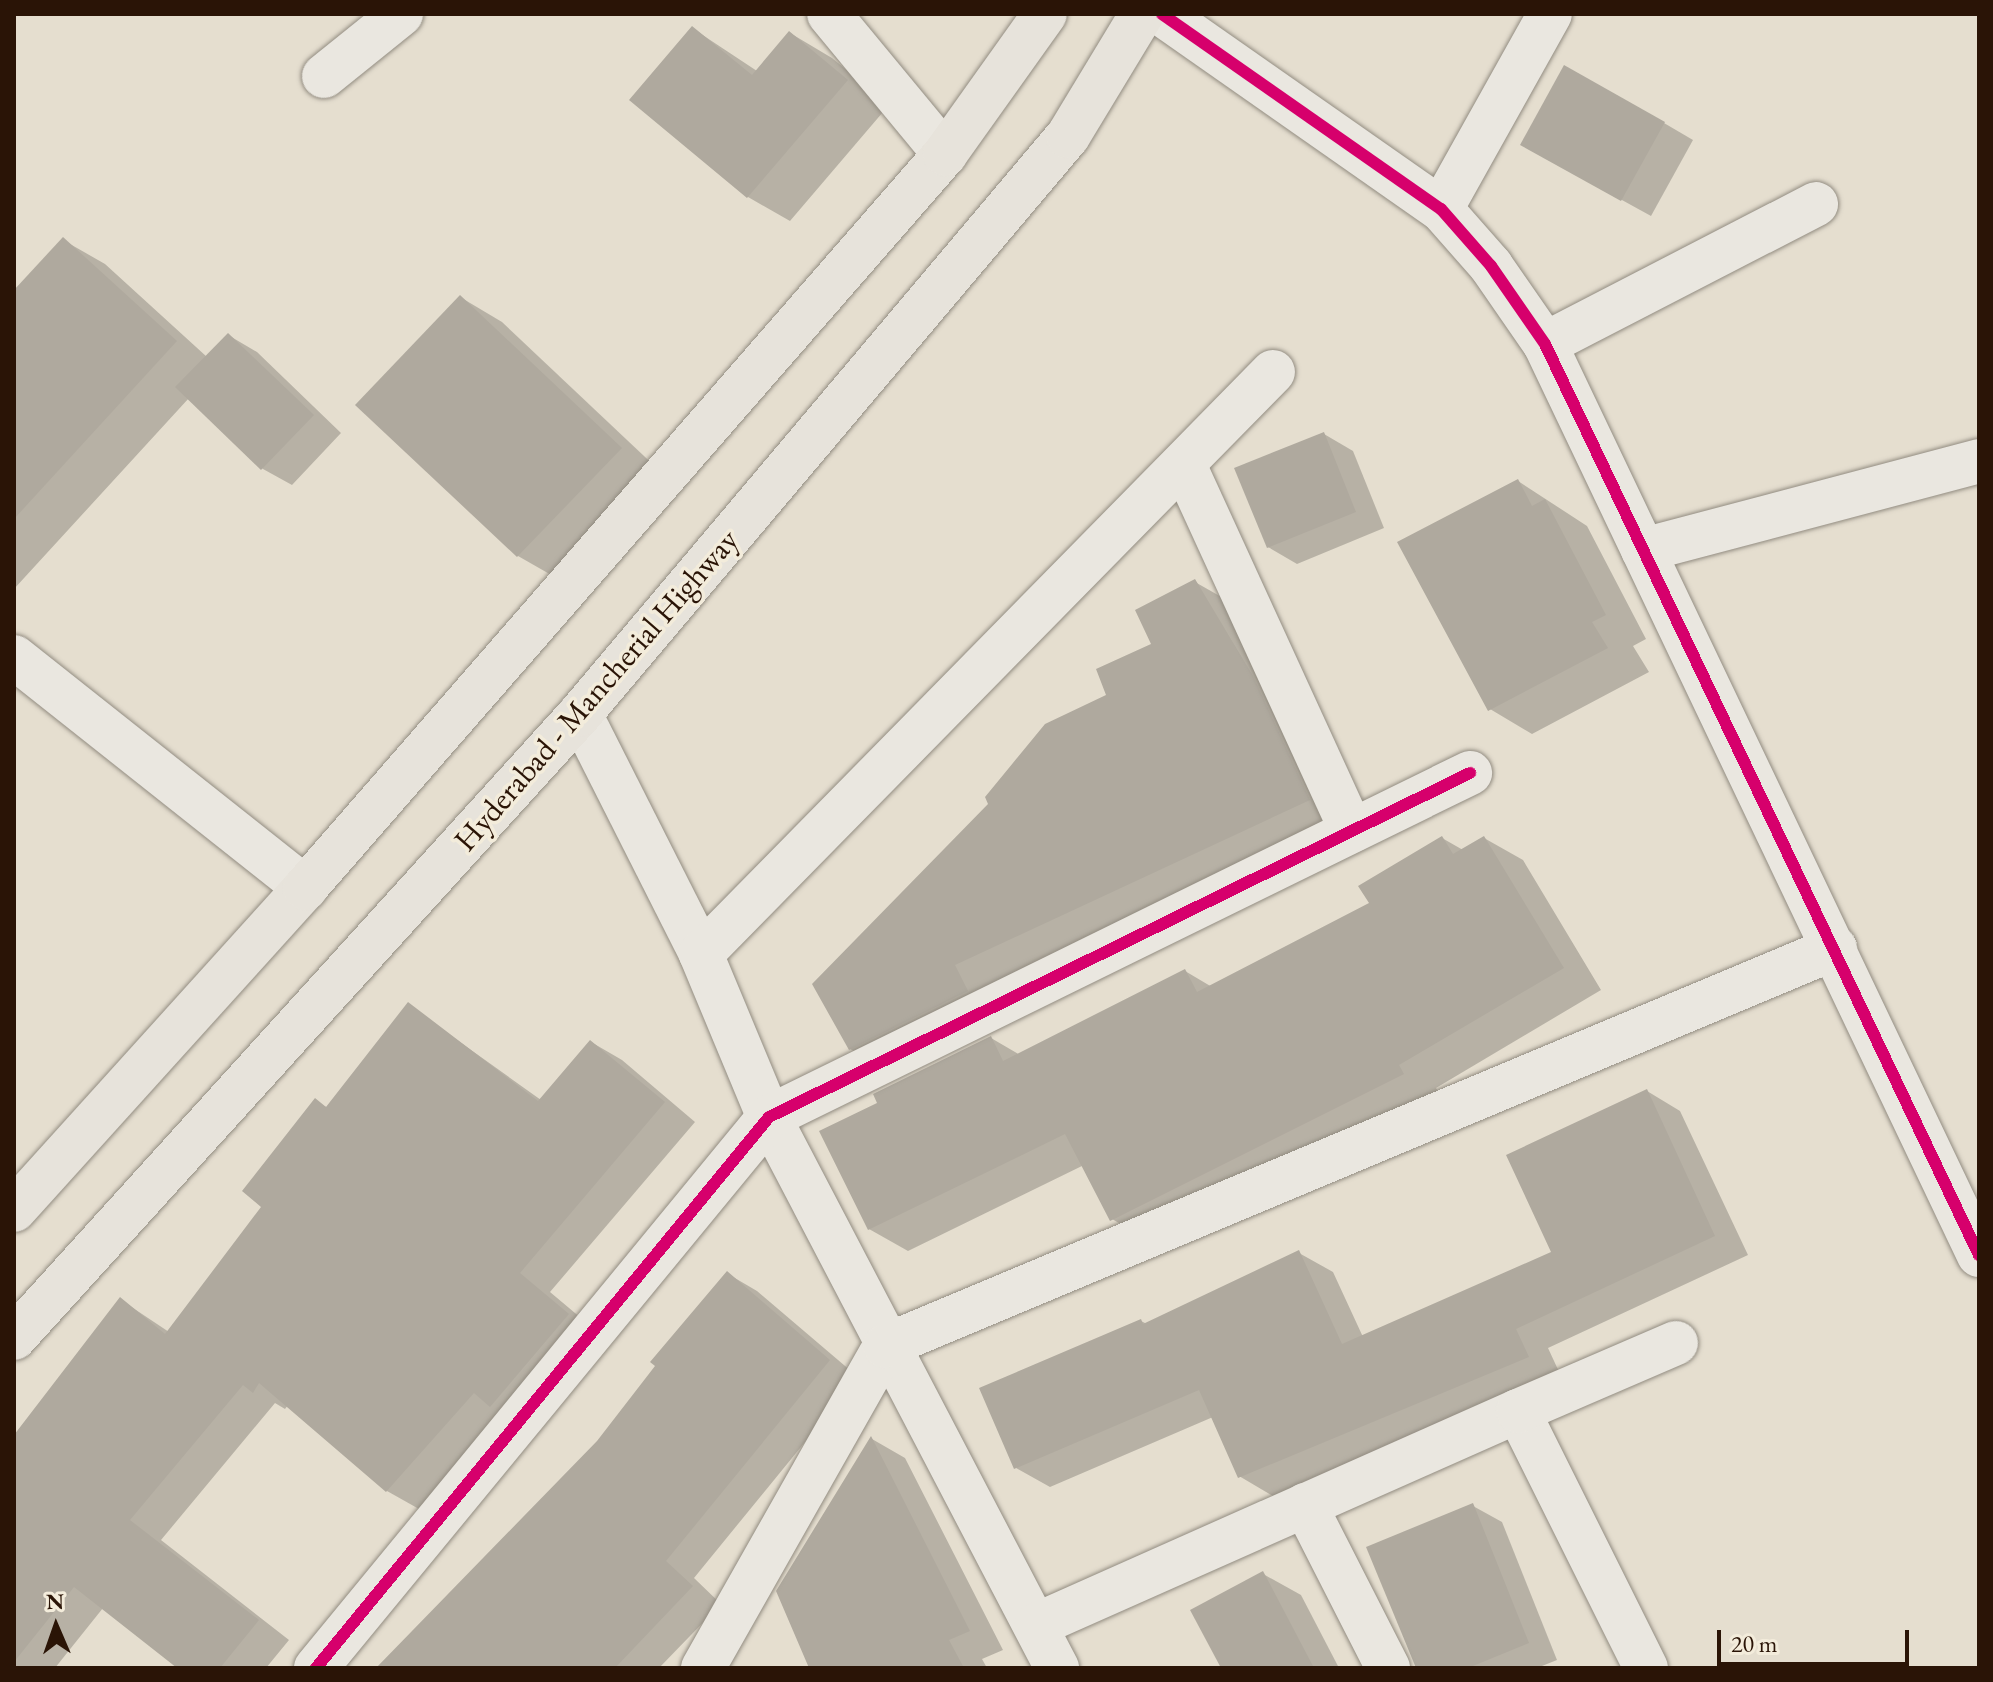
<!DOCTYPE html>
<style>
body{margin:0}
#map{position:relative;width:1993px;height:1682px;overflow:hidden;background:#e5decf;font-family:"EB Garamond",serif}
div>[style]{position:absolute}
.shadow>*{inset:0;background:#0003}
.building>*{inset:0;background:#afa99e}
.roads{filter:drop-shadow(0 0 2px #928c81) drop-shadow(0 0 2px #928c81)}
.street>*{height:44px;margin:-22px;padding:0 22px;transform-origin:22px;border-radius:22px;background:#eae7e0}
.primary>*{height:44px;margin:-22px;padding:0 22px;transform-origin:22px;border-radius:22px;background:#e7e3db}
.cycleway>*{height:12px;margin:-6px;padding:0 6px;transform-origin:6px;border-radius:6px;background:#d6006c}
span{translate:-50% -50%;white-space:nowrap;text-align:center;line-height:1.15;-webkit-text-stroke:7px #f3ecdb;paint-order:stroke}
.street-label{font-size:32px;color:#2a1406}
.frame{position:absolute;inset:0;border:16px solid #2a1406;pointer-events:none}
.north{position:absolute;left:16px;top:1586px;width:80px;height:80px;-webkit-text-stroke:6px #f3ecdb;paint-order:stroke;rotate:358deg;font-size:22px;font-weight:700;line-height:32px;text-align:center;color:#2a1406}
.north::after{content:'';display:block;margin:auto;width:28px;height:36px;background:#2a1406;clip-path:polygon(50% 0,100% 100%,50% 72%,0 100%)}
.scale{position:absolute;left:1717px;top:1630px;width:192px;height:36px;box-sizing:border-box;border:4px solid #2a1406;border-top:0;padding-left:10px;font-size:24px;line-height:28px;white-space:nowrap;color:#2a1406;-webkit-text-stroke:6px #f3ecdb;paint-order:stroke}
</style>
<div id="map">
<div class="shadow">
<i style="clip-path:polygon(692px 28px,757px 71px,790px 33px,832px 58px,889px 105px,790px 221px,748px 197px,632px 100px)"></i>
<i style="clip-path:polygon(1664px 123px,1693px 140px,1651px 216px,1551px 161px)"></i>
<i style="clip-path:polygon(63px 240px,105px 264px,207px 357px,228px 335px,257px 352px,341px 433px,292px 485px,263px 469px,189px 398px,14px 589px,14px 293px)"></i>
<i style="clip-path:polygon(460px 297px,502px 322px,662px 473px,560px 580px,518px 556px)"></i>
<i style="clip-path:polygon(1324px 434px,1353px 451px,1384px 528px,1297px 564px,1268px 547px)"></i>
<i style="clip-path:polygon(1518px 481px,1587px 526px,1646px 639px,1633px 646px,1649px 672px,1532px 734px,1490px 709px)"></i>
<i style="clip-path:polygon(1195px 582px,1232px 603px,1346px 821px,887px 1070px,850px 1049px,1109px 696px,1154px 645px)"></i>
<i style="clip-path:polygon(1442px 838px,1463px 850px,1484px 838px,1523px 860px,1601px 990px,1436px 1088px,1441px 1096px,1150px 1241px,1112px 1219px,1084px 1165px,908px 1251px,869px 1229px,880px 1104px,991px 1038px,1020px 1055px,1185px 971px,1212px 987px,1371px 904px)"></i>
<i style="clip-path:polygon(408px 1005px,541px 1100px,591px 1042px,622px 1060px,695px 1122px,550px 1292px,600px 1334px,419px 1509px,387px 1491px,288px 1405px,285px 1409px,275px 1403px,161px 1540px,289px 1640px,266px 1668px,180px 1668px,103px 1608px,55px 1668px,14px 1668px,14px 1436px,121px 1300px,169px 1332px,264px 1206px,315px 1101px,328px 1108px)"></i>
<i style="clip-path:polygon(1647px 1091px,1680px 1111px,1748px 1255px,1548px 1348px,1561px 1376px,1273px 1496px,1239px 1476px,1213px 1417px,1050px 1487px,1016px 1468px,1141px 1321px,1147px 1324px,1299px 1253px,1333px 1272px,1363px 1337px,1554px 1253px)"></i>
<i style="clip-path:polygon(728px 1274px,757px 1291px,858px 1377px,694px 1578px,721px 1604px,659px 1668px,379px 1668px,598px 1442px)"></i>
<i style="clip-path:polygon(872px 1439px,905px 1458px,1003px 1650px,982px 1659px,987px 1668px,811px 1668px)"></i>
<i style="clip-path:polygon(1473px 1506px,1502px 1522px,1557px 1660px,1537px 1668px,1418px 1668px)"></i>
<i style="clip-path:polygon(1263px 1574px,1301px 1595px,1339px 1668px,1223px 1668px)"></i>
</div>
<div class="building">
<i style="clip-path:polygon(692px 26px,752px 75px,789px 31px,848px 80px,747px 198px,629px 100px)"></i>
<i style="clip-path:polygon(1564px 65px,1665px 122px,1621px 201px,1520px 145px)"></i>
<i style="clip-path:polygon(63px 237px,177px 341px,14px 519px,14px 290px)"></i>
<i style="clip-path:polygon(460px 295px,622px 448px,517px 557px,355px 405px)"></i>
<i style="clip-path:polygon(228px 333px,314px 415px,261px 470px,175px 387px)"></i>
<i style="clip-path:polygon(1324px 432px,1356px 512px,1267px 548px,1234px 468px)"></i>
<i style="clip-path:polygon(1518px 479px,1532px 506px,1545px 499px,1606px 615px,1592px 622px,1608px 648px,1488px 711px,1397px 542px)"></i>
<i style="clip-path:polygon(1195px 579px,1253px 676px,1310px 800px,955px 965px,968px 991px,849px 1050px,812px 984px,988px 804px,985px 797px,1045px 724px,1106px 695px,1096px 669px,1151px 644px,1135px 610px)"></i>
<i style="clip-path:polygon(1442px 836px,1453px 854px,1484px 836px,1564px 968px,1399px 1065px,1404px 1074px,1110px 1221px,1065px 1134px,868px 1230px,819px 1131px,877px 1103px,873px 1094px,991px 1036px,1003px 1061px,1185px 969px,1197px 992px,1369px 903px,1358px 886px)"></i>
<i style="clip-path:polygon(408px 1002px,538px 1101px,590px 1040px,665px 1102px,520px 1273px,569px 1314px,490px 1407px,474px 1393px,386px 1492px,259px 1383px,253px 1393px,243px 1385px,130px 1520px,259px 1620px,220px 1668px,177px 1668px,74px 1587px,14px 1662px,14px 1435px,120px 1297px,165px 1334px,261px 1207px,242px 1191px,315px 1098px,326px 1107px)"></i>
<i style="clip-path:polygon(1647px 1089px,1715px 1236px,1516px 1329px,1529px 1357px,1238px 1478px,1199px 1390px,1014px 1469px,979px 1388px,1141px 1319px,1143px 1324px,1299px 1250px,1342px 1344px,1551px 1252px,1506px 1155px)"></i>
<i style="clip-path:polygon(727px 1271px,830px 1360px,666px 1561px,693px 1586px,615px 1668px,376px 1668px,597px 1441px,655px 1366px,650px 1362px)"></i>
<i style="clip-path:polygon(871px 1436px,970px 1631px,949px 1640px,964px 1668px,809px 1668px,776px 1591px)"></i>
<i style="clip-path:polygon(1473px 1503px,1529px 1643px,1468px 1668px,1416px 1668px,1366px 1547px)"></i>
<i style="clip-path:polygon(1263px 1571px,1314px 1668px,1221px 1668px,1190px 1610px)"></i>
</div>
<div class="roads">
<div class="street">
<i style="left:829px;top:14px;width:182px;rotate:50.4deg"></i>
<i style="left:1162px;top:14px;width:340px;rotate:35deg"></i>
<i style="left:1441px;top:209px;width:76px;rotate:48.7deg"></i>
<i style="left:1491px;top:266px;width:95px;rotate:55.3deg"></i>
<i style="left:1545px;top:344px;width:1009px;rotate:64.53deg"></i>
<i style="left:324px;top:76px;width:99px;rotate:-38.8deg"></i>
<i style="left:1441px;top:209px;width:223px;rotate:-60.8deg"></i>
<i style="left:1545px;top:344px;width:305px;rotate:-27.3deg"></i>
<i style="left:1185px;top:467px;width:400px;rotate:65.4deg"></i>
<i style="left:1643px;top:550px;width:348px;rotate:-14.8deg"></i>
<i style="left:14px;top:657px;width:372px;rotate:38.4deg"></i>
<i style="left:580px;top:714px;width:269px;rotate:63.2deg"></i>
<i style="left:701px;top:954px;width:177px;rotate:67.4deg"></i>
<i style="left:769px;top:1117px;width:622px;rotate:62.4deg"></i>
<i style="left:701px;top:954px;width:816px;rotate:-45.5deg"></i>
<i style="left:1305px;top:1505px;width:183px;rotate:63deg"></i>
<i style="left:1036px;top:1625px;width:527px;rotate:-23.94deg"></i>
<i style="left:316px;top:1668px;width:713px;rotate:-50.57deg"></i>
<i style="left:769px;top:1117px;width:781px;rotate:-26.14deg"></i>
<i style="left:703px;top:1668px;width:370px;rotate:-60.5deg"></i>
<i style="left:885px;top:1346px;width:1030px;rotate:-22.73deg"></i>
<i style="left:1646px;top:1668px;width:287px;rotate:-116.5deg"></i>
<i style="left:1518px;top:1411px;width:172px;rotate:-23.3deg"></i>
</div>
<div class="primary">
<i style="left:14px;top:1210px;width:434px;rotate:-47.9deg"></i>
<i style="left:305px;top:888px;width:974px;rotate:-48.91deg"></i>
<i style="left:945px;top:154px;width:172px;rotate:-54.5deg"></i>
<i style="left:14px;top:1338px;width:842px;rotate:-47.79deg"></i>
<i style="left:580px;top:714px;width:756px;rotate:-49.83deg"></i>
<i style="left:1068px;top:136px;width:143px;rotate:-58.8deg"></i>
</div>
</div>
<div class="cycleway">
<i style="left:1162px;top:14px;width:340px;rotate:35deg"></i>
<i style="left:1441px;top:209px;width:76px;rotate:48.7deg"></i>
<i style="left:1491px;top:266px;width:95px;rotate:55.3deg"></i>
<i style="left:1545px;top:344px;width:1009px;rotate:64.53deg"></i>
<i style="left:316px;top:1668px;width:713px;rotate:-50.57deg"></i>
<i style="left:769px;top:1117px;width:781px;rotate:-26.14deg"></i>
</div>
<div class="street-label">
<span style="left:596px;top:690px;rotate:-49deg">Hyderabad - Mancherial Highway</span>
</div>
<div class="frame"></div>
<div class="north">N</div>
<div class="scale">20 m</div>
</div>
